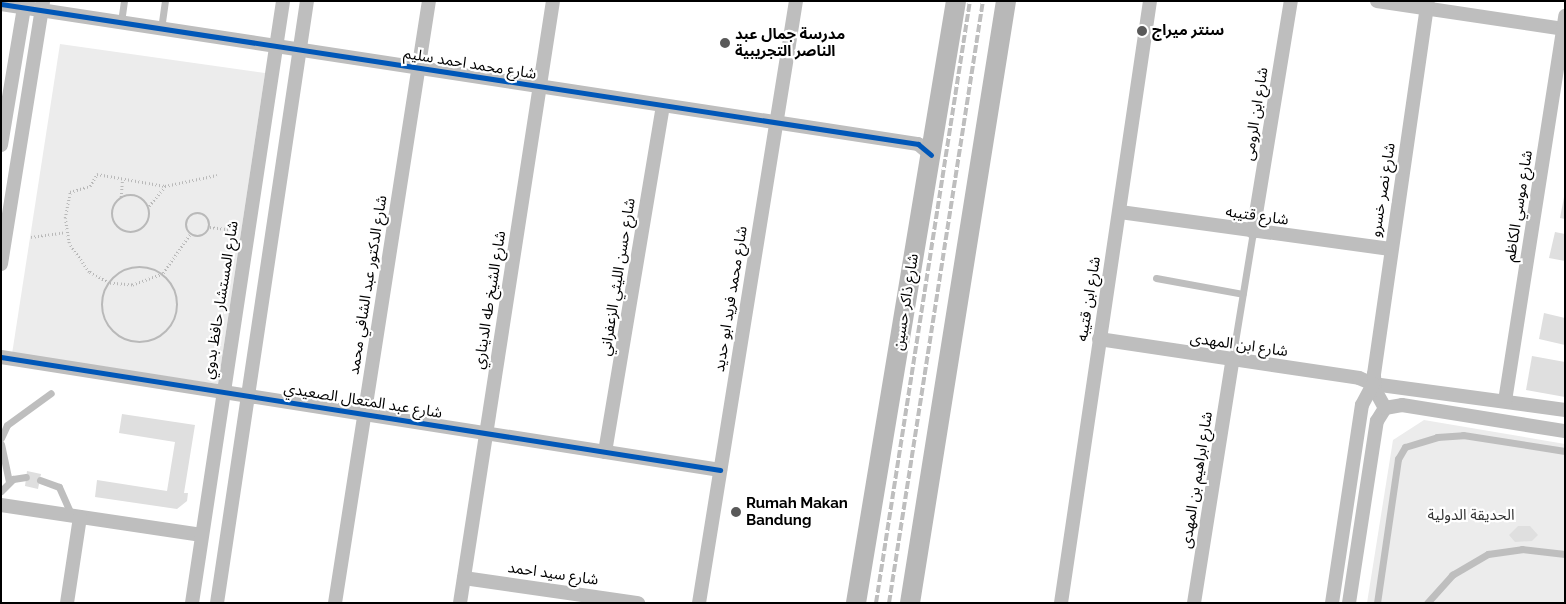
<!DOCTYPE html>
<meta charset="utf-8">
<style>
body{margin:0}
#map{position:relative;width:1566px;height:604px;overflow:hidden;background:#fff;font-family:Raleway,"Noto Sans Arabic",sans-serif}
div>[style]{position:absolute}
.green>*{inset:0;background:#ececec}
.building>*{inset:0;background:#dfdfdf}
.path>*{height:2.5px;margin-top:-1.25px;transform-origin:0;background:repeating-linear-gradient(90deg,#b9b9b9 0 1px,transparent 0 3.5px)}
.path>.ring{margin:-1.25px;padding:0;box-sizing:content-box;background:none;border:2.5px solid #b9b9b9;border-radius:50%}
.lane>*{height:7px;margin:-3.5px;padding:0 3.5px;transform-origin:3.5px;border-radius:3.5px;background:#bebebe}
.street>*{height:14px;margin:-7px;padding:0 7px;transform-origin:7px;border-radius:7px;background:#bebebe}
.secondary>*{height:20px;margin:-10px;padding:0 10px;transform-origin:10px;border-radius:10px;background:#b8b8b8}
.rail>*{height:4px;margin-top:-2px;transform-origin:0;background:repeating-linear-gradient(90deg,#bebebe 0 8px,transparent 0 10.5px)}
.cycleway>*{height:5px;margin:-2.5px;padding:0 2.5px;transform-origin:2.5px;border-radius:2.5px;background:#0057b8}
.dots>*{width:14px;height:14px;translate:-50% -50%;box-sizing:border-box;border:2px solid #fff;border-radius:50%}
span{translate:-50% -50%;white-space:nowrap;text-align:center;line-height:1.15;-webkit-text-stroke:4.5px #fff;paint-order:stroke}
.poi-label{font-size:15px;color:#000;font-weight:700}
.left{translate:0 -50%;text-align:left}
.street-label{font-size:15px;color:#000}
.park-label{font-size:15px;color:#333}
.frame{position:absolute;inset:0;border:2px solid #000;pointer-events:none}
</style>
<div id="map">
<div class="green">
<i style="clip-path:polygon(60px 44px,265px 73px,218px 384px,12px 354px)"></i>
<i style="clip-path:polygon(1424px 420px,1565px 444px,1565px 603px,1367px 603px,1393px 440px)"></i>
</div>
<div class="building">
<i style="clip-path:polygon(1564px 197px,1565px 197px,1565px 219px,1560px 218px)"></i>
<i style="clip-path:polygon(1555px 232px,1565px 234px,1565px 261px,1549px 258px)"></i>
<i style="clip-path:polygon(1544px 313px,1565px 318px,1565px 345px,1539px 339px)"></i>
<i style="clip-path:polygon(1532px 356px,1565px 362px,1565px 397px,1526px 390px)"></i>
<i style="clip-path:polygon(122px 414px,195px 425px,184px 493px,188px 493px,187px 501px,177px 509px,95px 497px,97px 480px,167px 491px,175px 442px,119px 433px)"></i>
<i style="clip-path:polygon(27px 471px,41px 474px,38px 489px,25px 486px)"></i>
<i style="clip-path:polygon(1518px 526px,1530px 526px,1538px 535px,1532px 541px,1515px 542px,1509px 535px)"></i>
</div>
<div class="path">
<i class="ring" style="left:112px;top:195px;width:35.5px;height:35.5px"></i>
<i style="left:121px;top:197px;width:16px;rotate:-86deg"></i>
<i style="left:149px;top:206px;width:26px;rotate:-51deg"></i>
<i class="ring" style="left:186px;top:213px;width:21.5px;height:21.5px"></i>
<i style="left:210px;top:227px;width:26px;rotate:7deg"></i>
<i style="left:190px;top:235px;width:47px;rotate:124.7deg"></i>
<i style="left:163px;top:274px;width:33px;rotate:160deg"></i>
<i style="left:132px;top:285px;width:23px;rotate:-175deg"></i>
<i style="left:109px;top:283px;width:23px;rotate:-151deg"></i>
<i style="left:89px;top:272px;width:35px;rotate:-125deg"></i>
<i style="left:69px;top:243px;width:25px;rotate:-99deg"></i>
<i style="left:65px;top:218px;width:26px;rotate:-79deg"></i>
<i style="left:70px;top:192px;width:21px;rotate:-17deg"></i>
<i style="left:90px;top:186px;width:14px;rotate:-60deg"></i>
<i style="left:97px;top:174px;width:69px;rotate:10deg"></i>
<i style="left:165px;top:186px;width:53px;rotate:-11.9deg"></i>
<i style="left:31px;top:237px;width:35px;rotate:-8deg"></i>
<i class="ring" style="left:102px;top:267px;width:73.5px;height:73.5px"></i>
</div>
<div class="lane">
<i style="left:121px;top:22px;width:21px;rotate:-82deg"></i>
<i style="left:161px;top:29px;width:28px;rotate:-82deg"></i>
<i style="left:1156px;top:278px;width:88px;rotate:10.4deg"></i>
<i style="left:1232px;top:360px;width:130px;rotate:-80.7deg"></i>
<i style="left:1px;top:438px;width:14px;rotate:-65deg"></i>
<i style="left:7px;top:425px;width:54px;rotate:-36deg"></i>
<i style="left:1px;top:444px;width:38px;rotate:78deg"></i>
<i style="left:40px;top:480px;width:20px;rotate:20deg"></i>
<i style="left:59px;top:487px;width:32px;rotate:66deg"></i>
<i style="left:1px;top:491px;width:17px;rotate:-45deg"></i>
<i style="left:13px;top:479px;width:13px;rotate:-9deg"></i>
<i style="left:1377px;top:603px;width:146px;rotate:-81.7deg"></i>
<i style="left:1398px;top:459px;width:14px;rotate:-60deg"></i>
<i style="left:1405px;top:447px;width:34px;rotate:-17deg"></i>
<i style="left:1437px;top:437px;width:26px;rotate:-4deg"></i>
<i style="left:1463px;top:435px;width:103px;rotate:8.9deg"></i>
<i style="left:1427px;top:603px;width:38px;rotate:-48deg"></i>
<i style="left:1452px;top:575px;width:42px;rotate:-30.3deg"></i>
<i style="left:1488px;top:554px;width:34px;rotate:-8deg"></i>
<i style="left:1522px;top:549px;width:43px;rotate:6.6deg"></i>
</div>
<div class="street">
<i style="left:1377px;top:1px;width:190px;rotate:8.5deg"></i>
<i style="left:1px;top:4px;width:928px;rotate:8.68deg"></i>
<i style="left:918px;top:144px;width:17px;rotate:40deg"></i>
<i style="left:1px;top:145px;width:146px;rotate:-80.5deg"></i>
<i style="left:1120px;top:212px;width:273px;rotate:7.8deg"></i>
<i style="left:1253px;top:232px;width:234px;rotate:-80.7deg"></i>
<i style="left:1px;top:264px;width:266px;rotate:-80.9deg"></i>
<i style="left:1099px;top:339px;width:263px;rotate:8.5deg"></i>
<i style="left:1359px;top:378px;width:15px;rotate:23deg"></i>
<i style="left:1px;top:357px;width:728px;rotate:8.93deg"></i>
<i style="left:1373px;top:384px;width:194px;rotate:7.7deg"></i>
<i style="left:1505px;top:401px;width:390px;rotate:-81.1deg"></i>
<i style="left:1385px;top:408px;width:21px;rotate:-119deg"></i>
<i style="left:1375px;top:390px;width:16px;rotate:-94deg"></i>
<i style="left:1374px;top:374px;width:377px;rotate:-81.8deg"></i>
<i style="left:605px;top:452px;width:351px;rotate:-80.5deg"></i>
<i style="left:1px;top:505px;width:203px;rotate:8.5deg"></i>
<i style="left:464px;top:578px;width:176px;rotate:8.2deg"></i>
<i style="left:67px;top:603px;width:87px;rotate:-81.4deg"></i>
<i style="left:192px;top:603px;width:609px;rotate:-81.4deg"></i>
<i style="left:217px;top:603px;width:609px;rotate:-81.5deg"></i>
<i style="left:335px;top:603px;width:609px;rotate:-81.13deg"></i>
<i style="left:460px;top:603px;width:609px;rotate:-81.22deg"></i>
<i style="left:699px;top:603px;width:610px;rotate:-80.85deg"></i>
<i style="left:1061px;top:603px;width:609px;rotate:-81.59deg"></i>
<i style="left:1194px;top:603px;width:244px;rotate:-81deg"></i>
<i style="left:1332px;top:603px;width:200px;rotate:-81.4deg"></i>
<i style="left:1362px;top:405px;width:24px;rotate:-62deg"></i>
<i style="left:1349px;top:603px;width:184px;rotate:-81.3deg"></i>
<i style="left:1377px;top:421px;width:15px;rotate:-58deg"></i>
<i style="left:1385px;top:408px;width:17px;rotate:-10deg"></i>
<i style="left:1402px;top:405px;width:165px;rotate:9.1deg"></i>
</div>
<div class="secondary">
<i style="left:856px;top:603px;width:610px;rotate:-80.57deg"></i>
<i style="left:910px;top:603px;width:610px;rotate:-80.94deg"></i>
</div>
<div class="rail">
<i style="left:876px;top:603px;width:609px;rotate:-81.13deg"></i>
<i style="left:889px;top:603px;width:609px;rotate:-81.13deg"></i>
</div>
<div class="cycleway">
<i style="left:1px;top:4px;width:928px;rotate:8.68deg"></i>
<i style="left:918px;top:144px;width:17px;rotate:40deg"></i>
<i style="left:1px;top:357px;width:728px;rotate:8.93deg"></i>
</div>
<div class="dots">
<i style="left:1142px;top:31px;background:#595959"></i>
<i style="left:725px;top:43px;background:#595959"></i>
<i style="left:736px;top:512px;background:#595959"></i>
</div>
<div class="poi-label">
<span class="left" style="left:1152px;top:31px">سنتر ميراج</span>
<span class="left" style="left:735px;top:43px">مدرسة جمال عبد<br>الناصر التجريبية</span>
<span class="left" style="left:746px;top:512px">Rumah Makan<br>Bandung</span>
</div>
<div class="street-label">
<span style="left:470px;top:64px;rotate:9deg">شارع محمد احمد سليم</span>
<span style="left:1256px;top:114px;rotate:-81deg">شارع ابن الرومى</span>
<span style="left:1383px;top:190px;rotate:-81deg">شارع نصر خسرو</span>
<span style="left:1519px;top:206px;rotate:-81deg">شارع موسي الكاظم</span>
<span style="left:1257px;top:216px;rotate:8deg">شارع قتيبه</span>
<span style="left:618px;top:277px;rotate:-81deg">شارع حسن الليثي الزعفراني</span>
<span style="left:368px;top:285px;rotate:-81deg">شارع الدكتور عبد الشافي محمد</span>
<span style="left:731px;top:299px;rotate:-81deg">شارع محمد فريد ابو حديد</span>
<span style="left:1089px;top:299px;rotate:-81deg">شارع ابن قتيبه</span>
<span style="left:221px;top:300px;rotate:-81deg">شارع المستشار حافظ بدوي</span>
<span style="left:490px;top:300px;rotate:-81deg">شارع الشيخ طه الديناري</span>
<span style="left:906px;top:302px;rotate:-81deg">شارع ذاكر حسين</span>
<span style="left:1239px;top:345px;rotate:8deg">شارع ابن المهدى</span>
<span style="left:363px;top:401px;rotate:9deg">شارع عبد المتعال الصعيدي</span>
<span style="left:1197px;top:480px;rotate:-81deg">شارع ابراهيم بن المهدى</span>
<span style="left:553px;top:574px;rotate:8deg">شارع سيد احمد</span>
</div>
<div class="park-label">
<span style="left:1471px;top:516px">الحديقة الدولية</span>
</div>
<div class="frame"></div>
</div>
